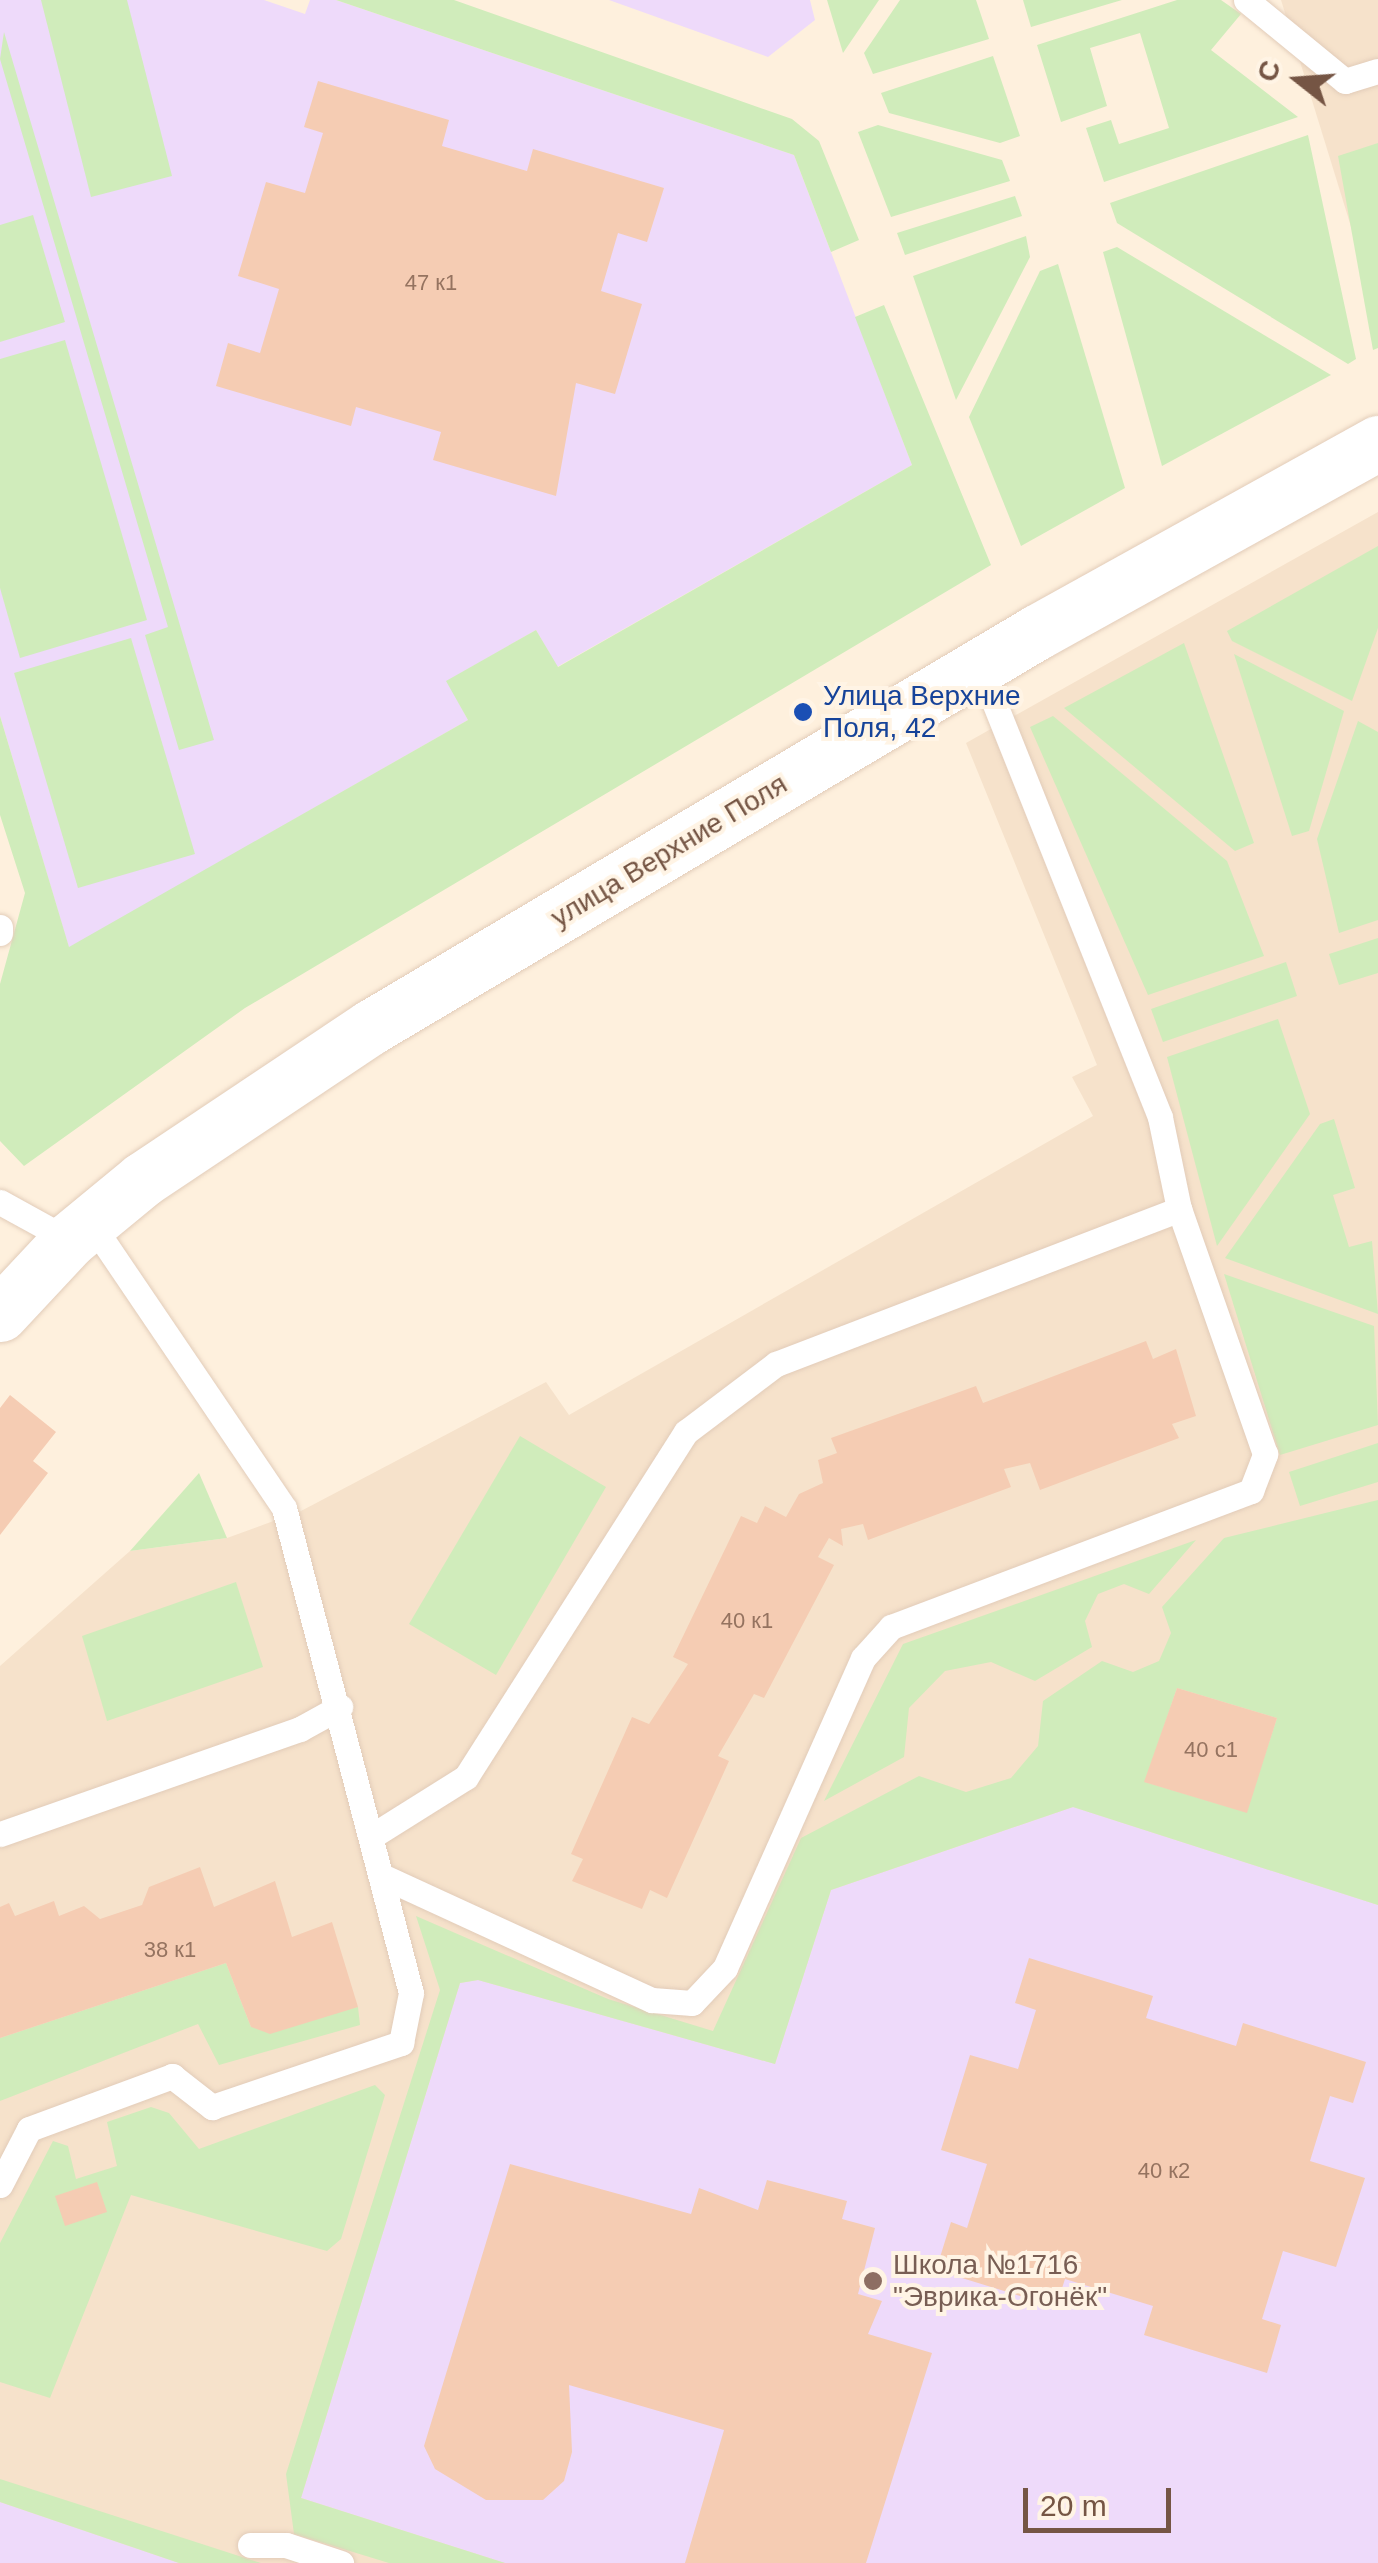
<!DOCTYPE html>
<meta charset="utf-8">
<style>
body{margin:0}
#map{position:relative;width:1378px;height:2563px;overflow:hidden;background:#fef0dd;font-family:Arial,sans-serif}
div>[style]{position:absolute}
.residential>*{inset:0;background:#f6e2cb}
.education>*{inset:0;background:#eedafa}
.green>*{inset:0;background:#d0ecbb}
.building>*{inset:0;background:#f5ccb3}
.roads{filter:drop-shadow(0 0 2px #e2ccb9) drop-shadow(0 0 2px #e2ccb9)}
.service>*{height:25px;margin:-12.5px;padding:0 12.5px;transform-origin:12.5px;border-radius:12.5px;background:#fff}
.tertiary>*{height:55px;margin:-27.5px;padding:0 27.5px;transform-origin:27.5px;border-radius:27.5px;background:#fff}
.dots>*{width:28px;height:28px;translate:-50% -50%;box-sizing:border-box;border:5px solid #fff4e5;border-radius:50%}
span{translate:-50% -50%;white-space:nowrap;text-align:center;line-height:1.15;-webkit-text-stroke:8px #fff4e5;paint-order:stroke}
.number-label{font-size:22px;color:#957360}
.number-label span{-webkit-text-stroke-width:0}
.transit-label{font-size:28px;color:#164399}
.left{translate:0 -50%;text-align:left}
.street-label{font-size:28px;color:#755544}
.education-label{font-size:28px;color:#785e54}
.north{position:absolute;left:1248px;top:30px;width:100px;height:100px;-webkit-text-stroke:8px #fff4e5;paint-order:stroke;rotate:287deg;font-size:28px;font-weight:700;line-height:40px;text-align:center;color:#755544}
.north::after{content:'';display:block;margin:auto;width:35px;height:45px;background:#755544;clip-path:polygon(50% 0,100% 100%,50% 72%,0 100%)}
.scale{position:absolute;left:1023px;top:2488px;width:148px;height:45px;box-sizing:border-box;border:5px solid #755544;border-top:0;padding-left:12px;font-size:30px;line-height:35px;white-space:nowrap;color:#755544;-webkit-text-stroke:8px #fff4e5;paint-order:stroke}
</style>
<div id="map">
<div class="residential">
<i style="clip-path:polygon(1281px 0,1378px 0,1378px 314px)"></i>
<i style="clip-path:polygon(1378px 512px,1378px 2563px,0 2563px,0 1666px,130px 1551px,227px 1538px,301px 1511px,546px 1382px,569px 1415px,1093px 1116px,1072px 1077px,1097px 1065px,966px 743px)"></i>
</div>
<div class="education">
<i style="clip-path:polygon(0 0,264px 0,305px 14px,310px 0,336px 0,794px 155px,912px 465px,557px 667px,536px 630px,447px 681px,468px 720px,69px 948px,0 716px)"></i>
<i style="clip-path:polygon(609px 0,810px 0,815px 20px,768px 57px)"></i>
<i style="clip-path:polygon(1073px 1807px,1378px 1905px,1378px 2563px,505px 2563px,301px 2498px,460px 1983px,478px 1980px,775px 2064px,831px 1890px)"></i>
<i style="clip-path:polygon(0 2502px,179px 2563px,0 2563px)"></i>
</div>
<div class="green">
<i style="clip-path:polygon(41px 0,127px 0,172px 176px,91px 197px)"></i>
<i style="clip-path:polygon(336px 0,454px 0,792px 119px,819px 141px,859px 240px,831px 252px,794px 155px)"></i>
<i style="clip-path:polygon(827px 0,879px 0,843px 53px)"></i>
<i style="clip-path:polygon(900px 0,976px 0,989px 39px,873px 74px,864px 53px)"></i>
<i style="clip-path:polygon(1023px 0,1122px 0,1031px 27px)"></i>
<i style="clip-path:polygon(1177px 0,1221px 0,1241px 14px,1211px 50px,1298px 117px,1104px 182px,1086px 128px,1111px 120px,1119px 144px,1169px 128px,1140px 33px,1090px 48px,1107px 106px,1061px 122px,1037px 45px)"></i>
<i style="clip-path:polygon(4px 32px,214px 740px,179px 750px,145px 635px,168px 627px,0 59px)"></i>
<i style="clip-path:polygon(993px 56px,1020px 136px,1000px 143px,889px 113px,881px 93px)"></i>
<i style="clip-path:polygon(878px 125px,1002px 160px,1010px 181px,891px 217px,858px 132px)"></i>
<i style="clip-path:polygon(1308px 135px,1356px 359px,1348px 364px,1117px 223px,1110px 203px)"></i>
<i style="clip-path:polygon(1378px 143px,1378px 348px,1373px 350px,1338px 156px)"></i>
<i style="clip-path:polygon(1015px 196px,1022px 216px,905px 255px,897px 233px)"></i>
<i style="clip-path:polygon(33px 215px,65px 322px,0 342px,0 225px)"></i>
<i style="clip-path:polygon(1026px 236px,1030px 257px,956px 400px,913px 276px)"></i>
<i style="clip-path:polygon(1117px 247px,1331px 375px,1162px 466px,1103px 252px)"></i>
<i style="clip-path:polygon(1058px 264px,1125px 488px,1021px 546px,969px 417px,1040px 271px)"></i>
<i style="clip-path:polygon(884px 305px,991px 565px,245px 1008px,24px 1166px,0 1141px,0 984px,25px 893px,0 815px,0 716px,69px 947px,468px 720px,446px 681px,536px 630px,558px 667px,912px 465px,855px 317px)"></i>
<i style="clip-path:polygon(65px 340px,147px 620px,20px 658px,0 588px,0 359px)"></i>
<i style="clip-path:polygon(1378px 546px,1378px 628px,1352px 701px,1232px 641px,1227px 631px)"></i>
<i style="clip-path:polygon(131px 638px,195px 854px,78px 888px,14px 673px)"></i>
<i style="clip-path:polygon(1184px 643px,1254px 843px,1235px 851px,1064px 708px)"></i>
<i style="clip-path:polygon(1234px 654px,1344px 711px,1309px 831px,1292px 836px)"></i>
<i style="clip-path:polygon(1053px 716px,1227px 861px,1264px 956px,1148px 995px,1030px 727px)"></i>
<i style="clip-path:polygon(1358px 721px,1378px 732px,1378px 920px,1339px 933px,1317px 839px)"></i>
<i style="clip-path:polygon(1378px 938px,1378px 973px,1339px 985px,1329px 954px)"></i>
<i style="clip-path:polygon(1286px 962px,1297px 996px,1163px 1042px,1151px 1009px)"></i>
<i style="clip-path:polygon(1278px 1019px,1310px 1114px,1217px 1246px,1167px 1057px)"></i>
<i style="clip-path:polygon(1334px 1119px,1355px 1188px,1333px 1195px,1349px 1247px,1372px 1241px,1378px 1314px,1225px 1258px,1320px 1124px)"></i>
<i style="clip-path:polygon(1224px 1274px,1374px 1326px,1378px 1425px,1280px 1455px)"></i>
<i style="clip-path:polygon(520px 1436px,606px 1487px,496px 1675px,409px 1624px)"></i>
<i style="clip-path:polygon(1378px 1443px,1378px 1482px,1300px 1506px,1289px 1472px)"></i>
<i style="clip-path:polygon(199px 1473px,227px 1538px,130px 1551px)"></i>
<i style="clip-path:polygon(evenodd,1378px 1500px,1378px 1905px,1073px 1807px,831px 1890px,775px 2064px,478px 1980px,460px 1983px,301px 2498px,505px 2563px,389px 2563px,294px 2534px,286px 2474px,440px 1990px,416px 1916px,608px 1999px,713px 2031px,801px 1838px,919px 1776px,966px 1792px,1011px 1778px,1038px 1746px,1043px 1701px,1102px 1661px,1133px 1672px,1159px 1661px,1171px 1633px,1162px 1607px,1224px 1538px,1378px 1500px,1177px 1688px,1277px 1718px,1246px 1812px,1145px 1782px,1177px 1688px)"></i>
<i style="clip-path:polygon(1196px 1540px,1149px 1594px,1124px 1584px,1098px 1594px,1085px 1621px,1092px 1647px,1035px 1681px,991px 1662px,945px 1671px,909px 1708px,904px 1757px,824px 1801px,903px 1644px)"></i>
<i style="clip-path:polygon(236px 1582px,263px 1667px,107px 1721px,82px 1636px)"></i>
<i style="clip-path:polygon(226px 1963px,251px 2027px,358px 2007px,360px 2025px,219px 2065px,198px 2024px,0 2101px,0 2038px)"></i>
<i style="clip-path:polygon(375px 2085px,385px 2095px,341px 2239px,327px 2251px,131px 2195px,50px 2398px,0 2382px,0 2243px,53px 2141px,68px 2146px,76px 2179px,117px 2166px,107px 2122px,151px 2107px,169px 2113px,199px 2149px)"></i>
<i style="clip-path:polygon(0 2479px,261px 2563px,179px 2563px,0 2502px)"></i>
</div>
<div class="building">
<i style="clip-path:polygon(318px 81px,449px 120px,442px 146px,527px 171px,533px 149px,664px 188px,647px 242px,618px 233px,601px 291px,642px 304px,615px 394px,576px 383px,556px 496px,433px 460px,441px 432px,356px 407px,351px 426px,216px 386px,228px 343px,260px 353px,279px 289px,238px 276px,266px 182px,305px 193px,323px 133px,304px 127px)"></i>
<i style="clip-path:polygon(1146px 1341px,1153px 1359px,1176px 1349px,1196px 1416px,1172px 1424px,1179px 1438px,1040px 1490px,1030px 1463px,1004px 1469px,1011px 1487px,868px 1540px,863px 1524px,841px 1529px,843px 1546px,829px 1538px,818px 1557px,834px 1565px,764px 1698px,754px 1694px,718px 1756px,729px 1761px,667px 1898px,650px 1890px,642px 1909px,572px 1881px,583px 1859px,571px 1854px,632px 1717px,649px 1724px,688px 1664px,673px 1657px,741px 1516px,757px 1523px,765px 1506px,786px 1517px,799px 1494px,823px 1483px,818px 1460px,837px 1453px,831px 1438px,976px 1386px,983px 1403px)"></i>
<i style="clip-path:polygon(10px 1395px,56px 1432px,33px 1461px,48px 1473px,0 1535px,0 1408px)"></i>
<i style="clip-path:polygon(1177px 1688px,1277px 1718px,1247px 1813px,1144px 1782px)"></i>
<i style="clip-path:polygon(200px 1867px,214px 1907px,275px 1881px,292px 1937px,332px 1922px,358px 2007px,270px 2034px,251px 2027px,226px 1963px,0 2038px,0 1907px,9px 1903px,15px 1916px,54px 1901px,59px 1916px,84px 1906px,100px 1919px,142px 1905px,149px 1887px)"></i>
<i style="clip-path:polygon(1029px 1958px,1153px 1996px,1146px 2018px,1236px 2046px,1243px 2023px,1366px 2062px,1353px 2103px,1330px 2096px,1310px 2161px,1365px 2178px,1336px 2267px,1283px 2251px,1262px 2319px,1281px 2325px,1267px 2373px,1144px 2335px,1153px 2306px,1065px 2279px,1056px 2307px,936px 2270px,951px 2222px,967px 2228px,987px 2164px,941px 2150px,970px 2055px,1018px 2069px,1036px 2010px,1015px 2003px)"></i>
<i style="clip-path:polygon(510px 2164px,691px 2214px,699px 2188px,758px 2210px,767px 2180px,847px 2201px,842px 2219px,875px 2228px,858px 2294px,882px 2301px,868px 2334px,932px 2353px,866px 2563px,685px 2563px,724px 2430px,569px 2385px,572px 2452px,564px 2481px,543px 2500px,486px 2500px,435px 2469px,424px 2446px)"></i>
<i style="clip-path:polygon(97px 2182px,107px 2212px,65px 2226px,55px 2196px)"></i>
</div>
<div class="roads">
<div class="service">
<i style="left:1246px;top:0;width:128px;rotate:39.3deg"></i>
<i style="left:1345px;top:81px;width:34px;rotate:-17deg"></i>
<i style="left:0;top:927px;width:6px;rotate:90deg"></i>
<i style="left:0;top:1202px;width:79px;rotate:28.8deg"></i>
<i style="left:0;top:1834px;width:318px;rotate:-19.3deg"></i>
<i style="left:300px;top:1729px;width:46px;rotate:-28.8deg"></i>
<i style="left:372px;top:1836px;width:111px;rotate:-32.1deg"></i>
<i style="left:466px;top:1777px;width:409px;rotate:-57.5deg"></i>
<i style="left:686px;top:1432px;width:113px;rotate:-37.1deg"></i>
<i style="left:776px;top:1364px;width:432px;rotate:-21deg"></i>
<i style="left:382px;top:1876px;width:297px;rotate:24.7deg"></i>
<i style="left:652px;top:2000px;width:40px;rotate:4.3deg"></i>
<i style="left:692px;top:2003px;width:48px;rotate:-46.7deg"></i>
<i style="left:725px;top:1968px;width:339px;rotate:-66deg"></i>
<i style="left:863px;top:1658px;width:42px;rotate:-47.9deg"></i>
<i style="left:891px;top:1627px;width:385px;rotate:-20.7deg"></i>
<i style="left:1251px;top:1491px;width:40px;rotate:-69deg"></i>
<i style="left:1265px;top:1454px;width:260px;rotate:-109.3deg"></i>
<i style="left:1179px;top:1209px;width:94px;rotate:-101.7deg"></i>
<i style="left:1160px;top:1117px;width:485px;rotate:-111.8deg"></i>
<i style="left:0;top:2185px;width:63px;rotate:-62.6deg"></i>
<i style="left:29px;top:2129px;width:153px;rotate:-20.3deg"></i>
<i style="left:172px;top:2076px;width:51px;rotate:37.8deg"></i>
<i style="left:212px;top:2107px;width:200px;rotate:-18.7deg"></i>
<i style="left:401px;top:2043px;width:51px;rotate:-78.7deg"></i>
<i style="left:411px;top:1993px;width:501px;rotate:-104.67deg"></i>
<i style="left:284px;top:1508px;width:346px;rotate:-124.1deg"></i>
<i style="left:250px;top:2545px;width:36px"></i>
<i style="left:286px;top:2545px;width:58px;rotate:18.1deg"></i>
</div>
<div class="tertiary">
<i style="left:0;top:1314px;width:101px;rotate:-47deg"></i>
<i style="left:69px;top:1240px;width:96px;rotate:-39.5deg"></i>
<i style="left:143px;top:1179px;width:274px;rotate:-33.7deg"></i>
<i style="left:371px;top:1027px;width:774px;rotate:-30.67deg"></i>
<i style="left:1037px;top:632px;width:390px;rotate:-29deg"></i>
</div>
</div>
<div class="dots">
<i style="left:803px;top:712px;background:#1a4fb4"></i>
<i style="left:873px;top:2281px;background:#8d6e63"></i>
</div>
<div class="number-label">
<span style="left:431px;top:283px">47 к1</span>
<span style="left:747px;top:1621px">40 к1</span>
<span style="left:1211px;top:1750px">40 с1</span>
<span style="left:170px;top:1950px">38 к1</span>
<span style="left:1164px;top:2171px">40 к2</span>
</div>
<div class="transit-label">
<span class="left" style="left:823px;top:712px">Улица Верхние<br>Поля, 42</span>
</div>
<div class="street-label">
<span style="left:669px;top:851px;rotate:-31deg">улица Верхние Поля</span>
</div>
<div class="education-label">
<span class="left" style="left:893px;top:2281px">Школа №1716<br>"Эврика-Огонёк"</span>
</div>
<div class="north">С</div>
<div class="scale">20 m</div>
</div>
